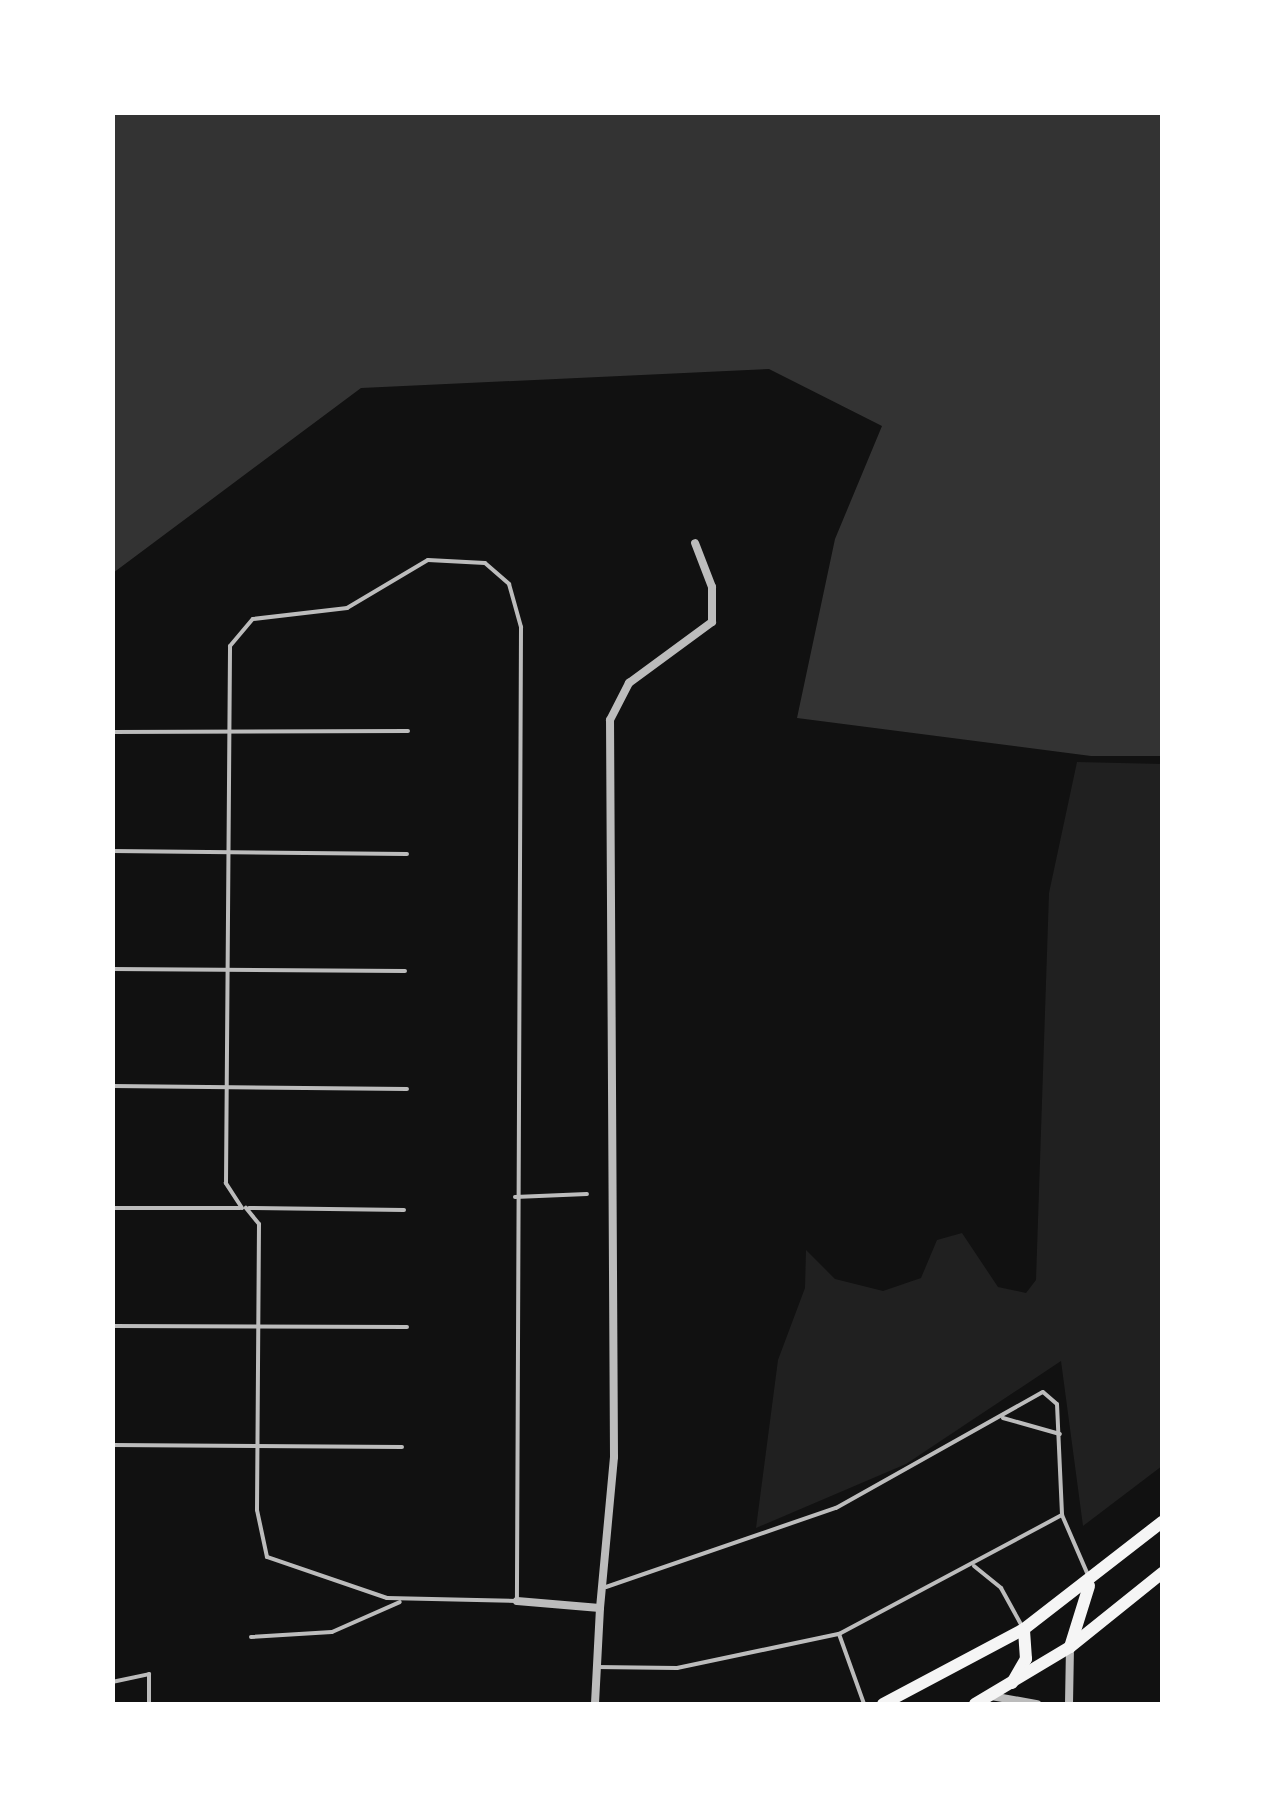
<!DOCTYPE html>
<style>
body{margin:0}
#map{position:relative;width:1275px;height:1817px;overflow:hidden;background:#111;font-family:"Nunito Sans",sans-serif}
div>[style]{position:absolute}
.green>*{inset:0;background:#202020}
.water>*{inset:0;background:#333}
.service>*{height:4px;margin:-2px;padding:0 2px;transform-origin:2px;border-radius:2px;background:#bcbcbc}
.minor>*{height:8px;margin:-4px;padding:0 4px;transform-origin:4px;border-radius:4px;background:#bcbcbc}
.primary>*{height:12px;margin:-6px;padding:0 6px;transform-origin:6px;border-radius:6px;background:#f5f5f5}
span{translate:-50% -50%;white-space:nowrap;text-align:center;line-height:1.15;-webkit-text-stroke:8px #fff;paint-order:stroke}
.frame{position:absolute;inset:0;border:115px solid #fff;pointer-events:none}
</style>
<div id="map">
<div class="green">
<i style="clip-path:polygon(1077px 762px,1162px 764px,1162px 1466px,1083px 1526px,1061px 1361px,906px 1464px,756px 1528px,778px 1360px,805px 1288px,806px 1250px,835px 1279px,883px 1291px,921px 1278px,937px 1240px,962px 1233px,998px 1287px,1026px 1293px,1036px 1280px,1049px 893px)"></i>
</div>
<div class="water">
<i style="clip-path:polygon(113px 112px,1162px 113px,1162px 756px,1091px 756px,797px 718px,835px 539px,882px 426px,769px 369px,361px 388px,113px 573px)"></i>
</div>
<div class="service">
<i style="left:112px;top:732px;width:296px;rotate:-0.2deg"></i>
<i style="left:112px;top:851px;width:295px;rotate:0.6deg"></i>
<i style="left:112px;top:969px;width:293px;rotate:0.4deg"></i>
<i style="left:112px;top:1086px;width:295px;rotate:0.6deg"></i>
<i style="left:515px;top:1197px;width:72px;rotate:-2.4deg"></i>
<i style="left:112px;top:1208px;width:128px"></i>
<i style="left:242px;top:1208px;width:30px;rotate:-123deg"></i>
<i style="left:226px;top:1183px;width:537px;rotate:-89.57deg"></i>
<i style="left:230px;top:646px;width:35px;rotate:-50deg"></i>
<i style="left:253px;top:619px;width:95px;rotate:-6.7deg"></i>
<i style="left:347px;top:608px;width:94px;rotate:-30.7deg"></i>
<i style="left:428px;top:560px;width:57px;rotate:3deg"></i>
<i style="left:485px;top:563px;width:32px;rotate:41deg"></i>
<i style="left:509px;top:584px;width:45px;rotate:74.4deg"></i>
<i style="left:521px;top:627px;width:974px;rotate:90.24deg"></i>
<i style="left:517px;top:1601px;width:130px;rotate:-178.7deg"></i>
<i style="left:387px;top:1598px;width:127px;rotate:-161.1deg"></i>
<i style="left:267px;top:1557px;width:48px;rotate:-102deg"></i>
<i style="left:257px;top:1510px;width:286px;rotate:-89.6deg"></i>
<i style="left:259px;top:1224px;width:21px;rotate:-129deg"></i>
<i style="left:249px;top:1208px;width:155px;rotate:0.7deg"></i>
<i style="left:112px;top:1326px;width:295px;rotate:0.2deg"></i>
<i style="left:1003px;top:1418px;width:59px;rotate:15.7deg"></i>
<i style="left:112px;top:1445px;width:290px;rotate:0.4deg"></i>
<i style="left:974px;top:1566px;width:35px;rotate:39deg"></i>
<i style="left:1001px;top:1588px;width:46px;rotate:61.2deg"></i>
<i style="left:606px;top:1587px;width:243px;rotate:-19deg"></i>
<i style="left:836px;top:1508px;width:237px;rotate:-29.3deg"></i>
<i style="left:1043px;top:1392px;width:18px;rotate:41deg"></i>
<i style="left:1057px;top:1404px;width:111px;rotate:87.4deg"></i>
<i style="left:839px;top:1634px;width:74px;rotate:70.3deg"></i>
<i style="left:251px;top:1637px;width:81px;rotate:-3.5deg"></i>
<i style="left:332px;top:1632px;width:74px;rotate:-23.8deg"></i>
<i style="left:596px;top:1667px;width:81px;rotate:0.7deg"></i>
<i style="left:677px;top:1668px;width:166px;rotate:-11.9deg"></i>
<i style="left:839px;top:1634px;width:253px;rotate:-28.1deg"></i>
<i style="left:1062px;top:1515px;width:65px;rotate:66.6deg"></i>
<i style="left:112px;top:1682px;width:38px;rotate:-12deg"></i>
<i style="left:149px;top:1674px;width:30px;rotate:90deg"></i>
</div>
<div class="minor">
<i style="left:517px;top:1601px;width:83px;rotate:4.8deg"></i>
<i style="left:600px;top:1608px;width:96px;rotate:93deg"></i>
<i style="left:600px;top:1608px;width:152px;rotate:-84.7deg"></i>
<i style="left:614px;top:1457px;width:737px;rotate:-90.31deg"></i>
<i style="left:610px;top:720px;width:42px;rotate:-62.8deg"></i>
<i style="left:629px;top:683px;width:103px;rotate:-36.3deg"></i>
<i style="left:712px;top:622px;width:35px;rotate:-90deg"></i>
<i style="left:712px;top:587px;width:47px;rotate:-111.1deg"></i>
<i style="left:991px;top:1696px;width:47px;rotate:9.9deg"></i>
<i style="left:1069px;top:1704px;width:55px;rotate:-89deg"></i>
</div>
<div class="primary">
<i style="left:1070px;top:1647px;width:64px;rotate:-72.7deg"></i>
<i style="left:1012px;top:1683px;width:28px;rotate:-60deg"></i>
<i style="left:1026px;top:1659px;width:30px;rotate:-94deg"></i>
<i style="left:883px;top:1704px;width:160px;rotate:-28deg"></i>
<i style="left:1024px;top:1629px;width:175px;rotate:-37.8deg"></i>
<i style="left:975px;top:1704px;width:111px;rotate:-31deg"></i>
<i style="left:1070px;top:1647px;width:118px;rotate:-38.8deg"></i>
</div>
<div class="frame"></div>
</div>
